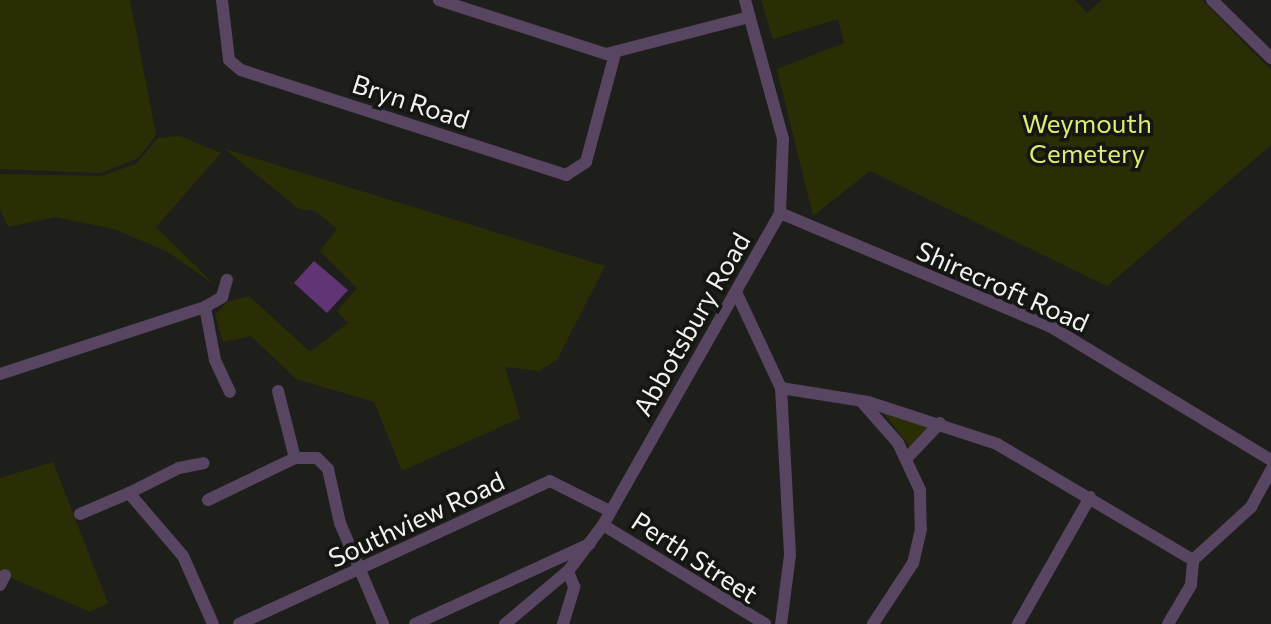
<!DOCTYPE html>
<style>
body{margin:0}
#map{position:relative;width:1271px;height:624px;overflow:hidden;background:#1e1f1b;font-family:Commissioner,sans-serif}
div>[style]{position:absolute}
.green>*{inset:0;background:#2b2e05}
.water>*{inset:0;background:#613476}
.minor>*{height:12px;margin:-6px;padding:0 6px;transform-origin:6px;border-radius:6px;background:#574561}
span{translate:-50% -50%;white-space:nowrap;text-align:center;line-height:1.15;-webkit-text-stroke:7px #151612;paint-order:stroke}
.street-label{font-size:26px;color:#f2f2f0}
.park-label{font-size:26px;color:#dfeb73}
</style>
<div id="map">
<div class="green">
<i style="clip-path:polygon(0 0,130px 0,156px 135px,138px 158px,101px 173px,0 169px)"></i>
<i style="clip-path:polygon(761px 0,1075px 0,1087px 13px,1102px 0,1202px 0,1271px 70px,1271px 145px,1107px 286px,870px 171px,813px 216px,777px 69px,844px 43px,838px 19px,773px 39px)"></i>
<i style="clip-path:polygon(180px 136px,221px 153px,156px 227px,215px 285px,166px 251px,114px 229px,55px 217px,8px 227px,0 209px,0 174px,101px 176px,136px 164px,158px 138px)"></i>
<i style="clip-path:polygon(225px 149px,605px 266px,557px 360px,539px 371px,505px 367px,520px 418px,402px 471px,374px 402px,296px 379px,251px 336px,223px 342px,215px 315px,227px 302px,249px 296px,310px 352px,348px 323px,337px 311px,357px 288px,320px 251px,337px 229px,315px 211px,299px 209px)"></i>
<i style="clip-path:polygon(883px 412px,934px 421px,913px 451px)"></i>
<i style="clip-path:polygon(53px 462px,108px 603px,90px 612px,0 573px,0 478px)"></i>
</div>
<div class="water">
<i style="clip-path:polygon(314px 261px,348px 290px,327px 313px,294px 283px)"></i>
</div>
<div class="minor">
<i style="left:222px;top:0;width:60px;rotate:83.3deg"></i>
<i style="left:229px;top:60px;width:16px;rotate:40deg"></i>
<i style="left:241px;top:70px;width:342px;rotate:17.9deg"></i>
<i style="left:566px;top:175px;width:24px;rotate:-33deg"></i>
<i style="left:586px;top:162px;width:112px;rotate:-75deg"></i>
<i style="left:439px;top:0;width:176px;rotate:17.9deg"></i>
<i style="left:606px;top:54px;width:148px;rotate:-14.5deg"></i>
<i style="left:1212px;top:0;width:83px;rotate:44.5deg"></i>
<i style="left:780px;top:213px;width:296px;rotate:22.8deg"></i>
<i style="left:1053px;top:328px;width:255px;rotate:31.2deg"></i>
<i style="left:737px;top:294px;width:104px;rotate:64.9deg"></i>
<i style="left:781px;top:388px;width:167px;rotate:86.9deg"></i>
<i style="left:790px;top:555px;width:70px;rotate:97.4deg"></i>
<i style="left:205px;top:307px;width:54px;rotate:79.3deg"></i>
<i style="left:215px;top:360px;width:35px;rotate:65deg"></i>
<i style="left:0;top:374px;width:216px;rotate:-18.1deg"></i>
<i style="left:205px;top:307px;width:20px;rotate:-30deg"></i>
<i style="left:222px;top:297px;width:18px;rotate:-74deg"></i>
<i style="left:781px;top:388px;width:88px;rotate:9.1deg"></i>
<i style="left:868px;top:402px;width:136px;rotate:18deg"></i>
<i style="left:997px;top:444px;width:228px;rotate:30.6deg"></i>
<i style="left:278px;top:391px;width:69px;rotate:75.8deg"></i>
<i style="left:861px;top:401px;width:56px;rotate:48.6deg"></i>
<i style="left:898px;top:443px;width:52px;rotate:64.9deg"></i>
<i style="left:920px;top:490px;width:39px;rotate:89deg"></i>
<i style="left:921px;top:529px;width:35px;rotate:103deg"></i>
<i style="left:913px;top:563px;width:73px;rotate:123.3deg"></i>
<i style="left:907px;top:458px;width:48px;rotate:-46.7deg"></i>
<i style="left:129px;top:493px;width:56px;rotate:-26.6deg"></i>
<i style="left:179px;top:468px;width:25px;rotate:-11deg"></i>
<i style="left:208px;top:500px;width:97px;rotate:-25.8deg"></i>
<i style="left:295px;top:458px;width:22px"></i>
<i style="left:317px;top:458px;width:16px;rotate:45deg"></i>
<i style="left:328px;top:469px;width:55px;rotate:77.5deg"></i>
<i style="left:340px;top:523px;width:110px;rotate:66.9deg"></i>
<i style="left:80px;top:514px;width:53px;rotate:-23.2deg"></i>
<i style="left:129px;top:493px;width:83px;rotate:49.4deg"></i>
<i style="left:183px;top:556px;width:74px;rotate:66.2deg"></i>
<i style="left:603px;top:525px;width:190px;rotate:31.4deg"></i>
<i style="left:1193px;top:560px;width:79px;rotate:-42.4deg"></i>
<i style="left:1251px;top:507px;width:42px;rotate:-61.6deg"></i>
<i style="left:0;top:585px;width:11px;rotate:-63deg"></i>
<i style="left:239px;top:624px;width:342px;rotate:-24.7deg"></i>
<i style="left:550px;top:481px;width:67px;rotate:26.6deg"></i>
<i style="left:415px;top:624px;width:192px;rotate:-24.6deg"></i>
<i style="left:505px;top:624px;width:82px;rotate:-40.1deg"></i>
<i style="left:568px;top:571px;width:58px;rotate:-52.7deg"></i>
<i style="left:603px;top:525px;width:359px;rotate:-60.4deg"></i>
<i style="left:780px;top:213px;width:74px;rotate:-87.7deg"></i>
<i style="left:783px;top:139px;width:144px;rotate:-105.3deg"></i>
<i style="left:563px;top:624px;width:39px;rotate:-73deg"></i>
<i style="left:574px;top:587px;width:17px;rotate:-111deg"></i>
<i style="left:1018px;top:624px;width:146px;rotate:-60.4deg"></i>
<i style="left:1168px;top:624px;width:45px;rotate:-59.5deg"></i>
<i style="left:1191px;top:585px;width:25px;rotate:-85deg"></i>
</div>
<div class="street-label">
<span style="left:411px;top:101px;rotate:18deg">Bryn Road</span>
<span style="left:1003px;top:286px;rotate:24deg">Shirecroft Road</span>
<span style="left:691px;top:324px;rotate:-60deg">Abbotsbury Road</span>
<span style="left:416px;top:519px;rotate:-25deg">Southview Road</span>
<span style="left:695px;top:557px;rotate:33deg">Perth Street</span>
</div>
<div class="park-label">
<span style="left:1087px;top:138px">Weymouth<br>Cemetery</span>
</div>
</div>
